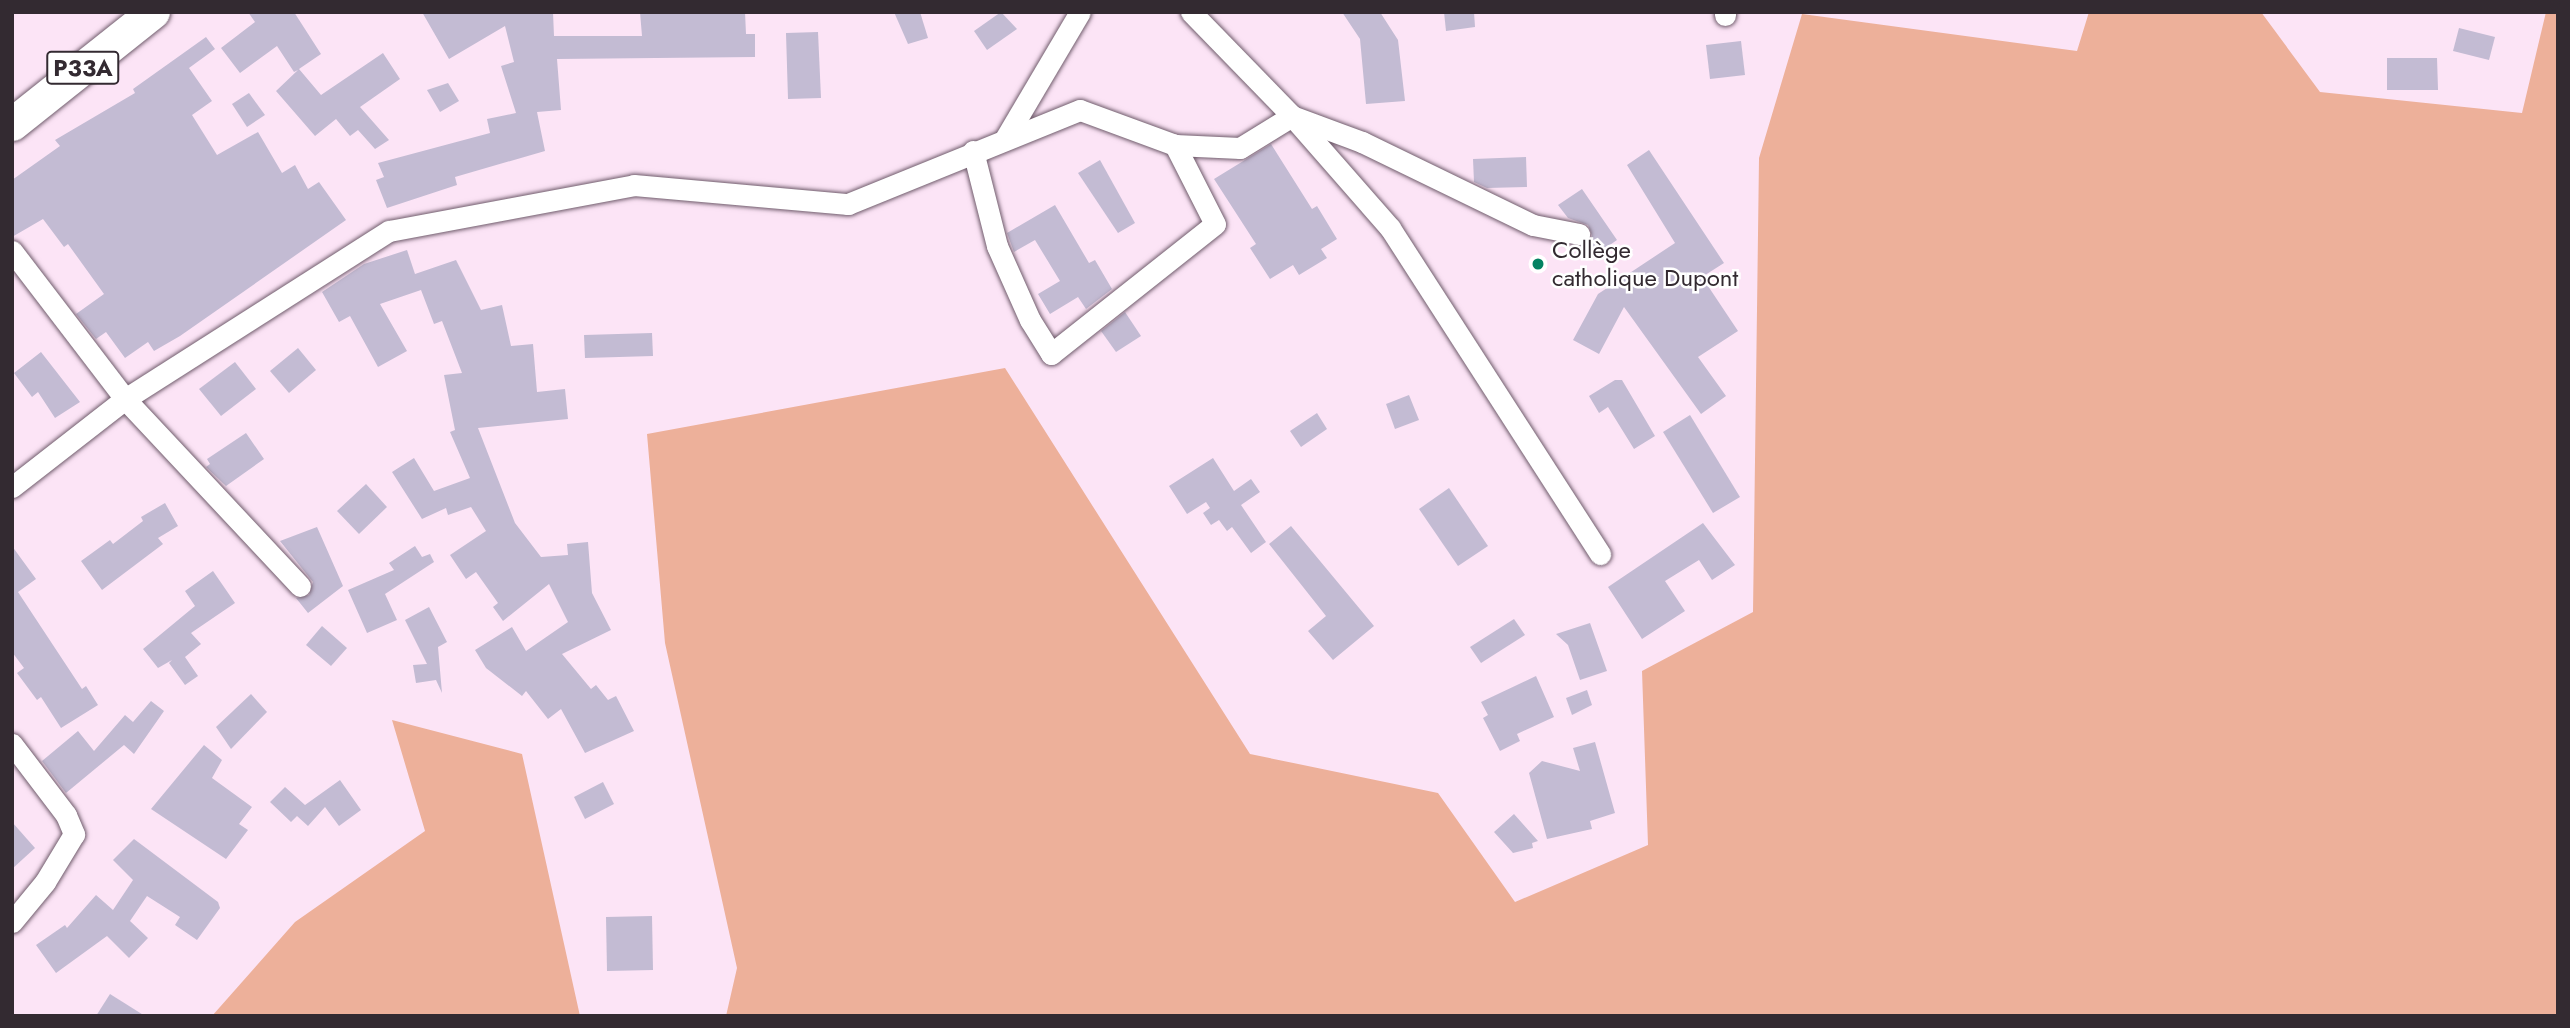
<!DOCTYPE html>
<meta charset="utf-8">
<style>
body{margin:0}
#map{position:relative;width:2570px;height:1028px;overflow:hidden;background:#fce4f6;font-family:Jost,sans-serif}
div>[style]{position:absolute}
.green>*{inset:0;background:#edb09a}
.building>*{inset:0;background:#c3bbd3}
.roads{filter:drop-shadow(0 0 2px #705c6c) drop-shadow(0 0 2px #705c6c)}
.minor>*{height:21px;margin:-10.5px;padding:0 10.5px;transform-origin:10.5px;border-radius:10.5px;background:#fff}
.primary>*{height:33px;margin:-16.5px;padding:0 16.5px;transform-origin:16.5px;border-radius:16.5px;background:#fff}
.dots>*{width:19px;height:19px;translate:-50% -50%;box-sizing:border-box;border:4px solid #fff;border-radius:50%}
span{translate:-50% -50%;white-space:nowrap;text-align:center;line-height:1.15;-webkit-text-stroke:5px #fff;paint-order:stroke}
.shield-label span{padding:2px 5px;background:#fff;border:2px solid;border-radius:5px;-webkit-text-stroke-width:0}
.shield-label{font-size:23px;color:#332a31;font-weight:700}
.poi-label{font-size:24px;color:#332a31}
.left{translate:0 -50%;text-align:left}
.frame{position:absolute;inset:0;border:14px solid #332a31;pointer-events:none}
</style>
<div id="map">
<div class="green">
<i style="clip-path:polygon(2089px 12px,2261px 12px,2320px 92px,2522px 113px,2546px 12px,2558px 12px,2558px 1016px,726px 1016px,737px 968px,665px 643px,647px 434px,1005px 368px,1250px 754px,1438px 793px,1515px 902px,1648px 845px,1642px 671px,1753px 612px,1759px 158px,1802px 14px,2077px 51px)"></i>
<i style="clip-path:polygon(392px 720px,522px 754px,580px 1016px,212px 1016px,295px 922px,425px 831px)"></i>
</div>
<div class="building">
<i style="clip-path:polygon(248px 12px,294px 12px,321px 54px,299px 69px,321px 95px,383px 53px,400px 79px,360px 107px,389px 140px,375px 149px,358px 130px,350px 136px,336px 119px,315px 136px,276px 91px,298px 70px,294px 72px,277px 46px,240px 73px,221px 48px,255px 22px)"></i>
<i style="clip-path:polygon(422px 12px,553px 12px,554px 36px,642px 36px,640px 12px,745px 12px,746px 34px,755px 34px,755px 57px,557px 59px,561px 110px,537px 112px,545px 151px,455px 177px,457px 185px,387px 208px,376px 180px,384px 177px,378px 163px,490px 133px,487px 119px,516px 113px,501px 66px,514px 62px,505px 26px,449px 59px)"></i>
<i style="clip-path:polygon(894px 12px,920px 12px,928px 38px,908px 44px)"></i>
<i style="clip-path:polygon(1001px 12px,1017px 29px,987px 50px,974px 31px)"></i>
<i style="clip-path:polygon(1342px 12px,1380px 12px,1398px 40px,1405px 101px,1366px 104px,1360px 39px)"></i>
<i style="clip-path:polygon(1444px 12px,1474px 12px,1475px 27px,1446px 31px)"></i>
<i style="clip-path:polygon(2459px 28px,2495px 37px,2489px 60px,2453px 51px)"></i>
<i style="clip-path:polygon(818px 32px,821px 98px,788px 99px,786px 33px)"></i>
<i style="clip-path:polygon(206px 37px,215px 49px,189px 68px,212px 101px,192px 115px,217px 155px,258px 132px,282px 173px,295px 165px,308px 189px,319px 182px,346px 220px,180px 336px,154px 351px,148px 342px,125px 358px,106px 332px,96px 339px,76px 314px,104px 294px,68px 244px,64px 247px,43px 219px,12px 237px,12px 180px,60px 146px,55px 140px,135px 93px,133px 89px)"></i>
<i style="clip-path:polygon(1741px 41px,1745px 75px,1710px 79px,1706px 45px)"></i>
<i style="clip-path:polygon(2387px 58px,2437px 58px,2438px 90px,2387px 90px)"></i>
<i style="clip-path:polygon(448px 83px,459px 101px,440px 112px,427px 90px)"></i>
<i style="clip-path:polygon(249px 93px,265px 115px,247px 127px,232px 104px)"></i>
<i style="clip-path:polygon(1271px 144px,1312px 209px,1317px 206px,1337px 239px,1321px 249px,1327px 258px,1299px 275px,1293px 265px,1270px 279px,1250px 248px,1256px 244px,1214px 179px)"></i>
<i style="clip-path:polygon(1649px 150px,1724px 263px,1702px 277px,1738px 331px,1698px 357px,1726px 396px,1701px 414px,1624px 307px,1599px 354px,1573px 340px,1598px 294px,1675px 243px,1627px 165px)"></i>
<i style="clip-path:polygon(1526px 157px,1527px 187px,1487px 188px,1474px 182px,1473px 159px)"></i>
<i style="clip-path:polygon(1100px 160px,1135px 223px,1118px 233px,1078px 173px)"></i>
<i style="clip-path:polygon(1582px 189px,1617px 240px,1594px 256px,1586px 245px,1592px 236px,1588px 225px,1568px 218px,1558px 205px)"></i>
<i style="clip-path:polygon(1055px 205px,1089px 263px,1095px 260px,1112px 289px,1086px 309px,1078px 297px,1050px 314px,1038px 294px,1060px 281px,1035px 240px,1014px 252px,1007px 233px)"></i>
<i style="clip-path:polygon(407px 250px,415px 274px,456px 260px,481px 310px,502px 305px,511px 346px,533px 344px,537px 392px,565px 389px,568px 419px,478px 428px,515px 523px,541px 557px,568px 555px,567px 544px,588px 542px,592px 593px,611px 630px,562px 654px,591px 689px,596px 685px,608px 700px,616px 696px,634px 731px,585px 753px,561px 709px,548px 719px,526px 691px,522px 696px,486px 668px,475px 650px,512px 627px,526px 651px,568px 622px,549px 584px,503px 621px,493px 607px,498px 603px,476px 572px,466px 579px,450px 555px,486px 531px,471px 507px,448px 515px,446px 508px,422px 519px,392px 472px,414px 458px,434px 491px,470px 478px,450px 432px,455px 430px,444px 375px,462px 373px,442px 321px,434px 324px,421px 290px,380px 304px,407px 351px,378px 367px,350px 316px,339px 322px,322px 292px,364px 264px)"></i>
<i style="clip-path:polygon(1125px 312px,1141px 336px,1116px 352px,1101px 331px)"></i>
<i style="clip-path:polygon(652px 333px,653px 356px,585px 358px,584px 335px)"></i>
<i style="clip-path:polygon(298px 348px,316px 370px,289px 393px,270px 371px)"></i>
<i style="clip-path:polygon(41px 352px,80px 402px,55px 418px,38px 392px,32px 397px,14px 373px)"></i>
<i style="clip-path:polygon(235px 362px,256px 389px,221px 416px,199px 389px)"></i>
<i style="clip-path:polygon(1615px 380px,1622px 380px,1655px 436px,1634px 449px,1608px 407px,1599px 413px,1589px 396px)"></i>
<i style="clip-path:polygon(1409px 395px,1419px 420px,1395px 429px,1386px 404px)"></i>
<i style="clip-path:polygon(1317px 413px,1327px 429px,1301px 447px,1290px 431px)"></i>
<i style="clip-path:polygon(1690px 415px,1740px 497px,1713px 513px,1663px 432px)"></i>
<i style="clip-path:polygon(246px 433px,264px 459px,226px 486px,206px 467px,210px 464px,207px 459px)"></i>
<i style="clip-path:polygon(1213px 458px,1234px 491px,1251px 479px,1260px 492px,1241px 505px,1266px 542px,1251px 553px,1232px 527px,1227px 531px,1219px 520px,1211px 525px,1203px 513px,1210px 508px,1206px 502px,1187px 514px,1169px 486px)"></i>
<i style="clip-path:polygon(366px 484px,387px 507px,359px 534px,337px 511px)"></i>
<i style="clip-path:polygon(1449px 488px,1488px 546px,1458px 566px,1419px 509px)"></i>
<i style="clip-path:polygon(165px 503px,178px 526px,158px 538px,163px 544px,102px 590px,81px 561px,110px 540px,113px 544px,143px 521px,141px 517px)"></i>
<i style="clip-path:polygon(1703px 523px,1735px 565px,1712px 580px,1699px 560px,1665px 581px,1685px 611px,1642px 639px,1608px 587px)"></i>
<i style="clip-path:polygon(1291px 526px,1374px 626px,1333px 660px,1308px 631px,1326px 616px,1269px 544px)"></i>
<i style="clip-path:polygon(317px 527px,343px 586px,308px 613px,296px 598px,309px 595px,313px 582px,280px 541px)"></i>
<i style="clip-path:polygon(12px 546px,36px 579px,18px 592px,82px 689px,86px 686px,98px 705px,61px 728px,41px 697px,37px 700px,17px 673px,24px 668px,12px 652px)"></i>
<i style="clip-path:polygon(415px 546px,422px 557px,430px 554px,434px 562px,385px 594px,397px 620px,367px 633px,348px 590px,394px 570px,389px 563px)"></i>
<i style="clip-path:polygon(213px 571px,235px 603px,191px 633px,201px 644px,185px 657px,198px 676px,185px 685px,169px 663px,172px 660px,158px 668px,143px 649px,195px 606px,185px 591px)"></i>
<i style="clip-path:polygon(429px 607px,447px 642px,438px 647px,442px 693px,436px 680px,416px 683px,413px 665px,427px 664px,405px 620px)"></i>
<i style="clip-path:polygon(1514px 619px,1525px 635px,1481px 663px,1470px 647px)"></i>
<i style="clip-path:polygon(1590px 623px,1607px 671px,1580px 680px,1568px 645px,1556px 634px)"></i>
<i style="clip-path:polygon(322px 626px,347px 648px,331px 666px,306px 645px)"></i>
<i style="clip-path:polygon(1536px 676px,1554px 717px,1517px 734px,1520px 741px,1500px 751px,1483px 718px,1488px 715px,1481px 702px)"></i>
<i style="clip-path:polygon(1587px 690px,1592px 705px,1572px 715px,1566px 698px)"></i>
<i style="clip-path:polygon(251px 694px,267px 712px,231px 749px,216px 727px)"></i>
<i style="clip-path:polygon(151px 701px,164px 711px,134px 754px,124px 745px,66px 793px,42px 761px,78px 731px,94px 751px,125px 715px,133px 722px)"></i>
<i style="clip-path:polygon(1595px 742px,1615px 813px,1590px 821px,1592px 829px,1547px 839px,1529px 773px,1542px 761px,1580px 771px,1573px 748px)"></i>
<i style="clip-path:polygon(204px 745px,222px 760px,212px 778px,252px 807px,239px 824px,248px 830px,226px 859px,151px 809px)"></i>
<i style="clip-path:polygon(340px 780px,361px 810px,339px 826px,325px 807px,308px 826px,297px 816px,291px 822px,270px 802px,285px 787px,305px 805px)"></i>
<i style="clip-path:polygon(603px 782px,614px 804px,585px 819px,574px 797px)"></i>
<i style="clip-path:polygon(1514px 814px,1538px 841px,1532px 843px,1533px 848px,1513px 853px,1494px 832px)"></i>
<i style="clip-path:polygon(12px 822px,35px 848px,12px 869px)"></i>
<i style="clip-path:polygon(134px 839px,218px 902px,220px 908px,197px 940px,175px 925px,180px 917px,147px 896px,130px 921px,148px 938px,129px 958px,107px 936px,56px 973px,36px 945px,65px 925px,67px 928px,96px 895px,113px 910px,133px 880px,113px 860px)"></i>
<i style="clip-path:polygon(652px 916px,653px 970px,607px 971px,606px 917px)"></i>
<i style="clip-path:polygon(110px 994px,145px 1016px,96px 1016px)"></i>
</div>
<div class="roads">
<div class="minor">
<i style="left:1191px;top:12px;width:145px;rotate:45.8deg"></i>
<i style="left:1292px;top:116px;width:149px;rotate:48.8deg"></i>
<i style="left:1390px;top:228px;width:388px;rotate:57.2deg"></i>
<i style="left:1725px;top:12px;width:3px;rotate:90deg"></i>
<i style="left:1006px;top:137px;width:145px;rotate:-59.4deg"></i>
<i style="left:973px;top:151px;width:98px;rotate:75.8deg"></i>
<i style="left:997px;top:246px;width:81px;rotate:66deg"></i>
<i style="left:1030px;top:320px;width:40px;rotate:58deg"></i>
<i style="left:1051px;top:354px;width:209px;rotate:-38.4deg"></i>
<i style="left:1215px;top:224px;width:89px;rotate:-116.9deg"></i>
<i style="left:12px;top:251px;width:186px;rotate:52.6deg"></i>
<i style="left:125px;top:399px;width:256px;rotate:46.9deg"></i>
<i style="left:12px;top:487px;width:143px;rotate:-37.9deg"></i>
<i style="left:125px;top:399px;width:313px;rotate:-32.5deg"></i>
<i style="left:389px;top:231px;width:249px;rotate:-10.6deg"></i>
<i style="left:634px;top:185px;width:215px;rotate:5.1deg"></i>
<i style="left:848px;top:204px;width:250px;rotate:-22.1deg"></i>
<i style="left:1080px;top:110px;width:101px;rotate:20.2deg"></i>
<i style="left:1175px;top:145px;width:65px;rotate:2.6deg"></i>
<i style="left:1240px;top:148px;width:61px;rotate:-31.6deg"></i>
<i style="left:1292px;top:116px;width:75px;rotate:20.4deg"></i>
<i style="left:1362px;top:142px;width:190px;rotate:25.9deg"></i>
<i style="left:1533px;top:225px;width:47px;rotate:11.1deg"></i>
<i style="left:12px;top:744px;width:89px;rotate:52.7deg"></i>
<i style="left:66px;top:815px;width:21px;rotate:67deg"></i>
<i style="left:74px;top:834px;width:56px;rotate:121.1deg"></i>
<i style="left:45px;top:882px;width:52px;rotate:129.5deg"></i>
</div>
<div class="primary">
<i style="left:12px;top:124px;width:180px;rotate:-38.5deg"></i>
</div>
</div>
<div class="dots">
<i style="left:1538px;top:264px;background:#038262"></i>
</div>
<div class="shield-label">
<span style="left:83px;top:68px">P33A</span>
</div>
<div class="poi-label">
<span class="left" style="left:1552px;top:264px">Collège<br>catholique Dupont</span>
</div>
<div class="frame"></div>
</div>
